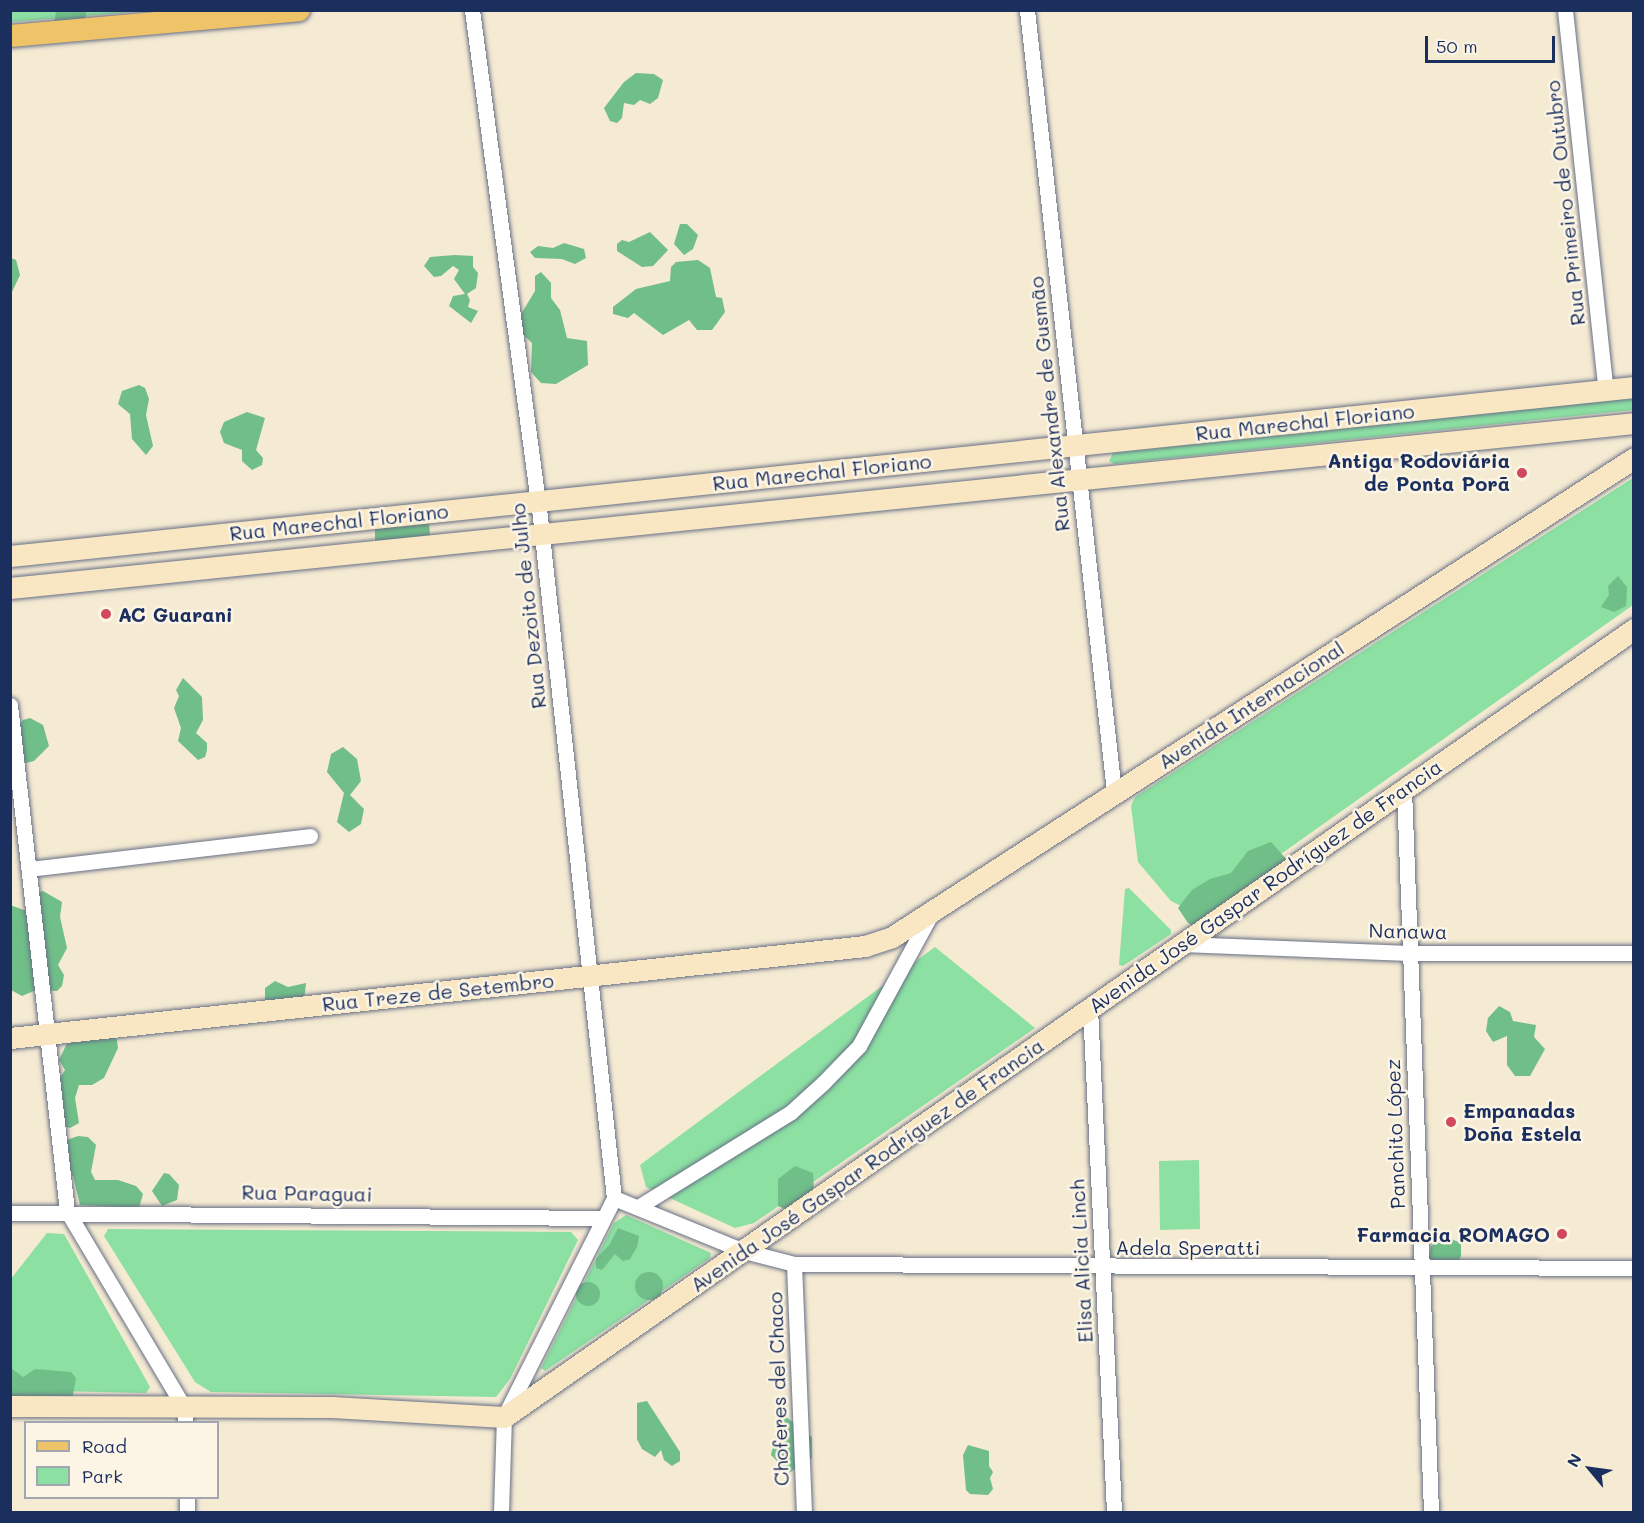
<!DOCTYPE html>
<meta charset="utf-8">
<style>
body{margin:0}
#map{position:relative;width:1644px;height:1523px;overflow:hidden;background:#f5ead2;font-family:Mali,sans-serif}
div>[style]{position:absolute}
.green>*{inset:0;background:#8be0a2}
.forest>*{inset:0;background:#70be88}
.round{border-radius:50%}
.roads{filter:drop-shadow(0 0 2px #677087) drop-shadow(0 0 2px #677087)}
.minor>*{height:15px;margin:-7.5px;padding:0 7.5px;transform-origin:7.5px;border-radius:7.5px;background:#fff}
.secondary>*{height:21px;margin:-10.5px;padding:0 10.5px;transform-origin:10.5px;border-radius:10.5px;background:#f9e7c3}
.primary>*{height:22px;margin:-11px;padding:0 11px;transform-origin:11px;border-radius:11px;background:#efc469}
.dots>*{width:16px;height:16px;translate:-50% -50%;box-sizing:border-box;border:3px solid #fcf5e5;border-radius:50%}
span{translate:-50% -50%;white-space:nowrap;text-align:center;line-height:1.15;-webkit-text-stroke:5px #fcf5e5;paint-order:stroke}
.street-label{font-size:20px;color:#1b2f5e}
.poi-label{font-size:20px;color:#1b2f5e;font-weight:700}
.right{translate:-100% -50%;text-align:right}
.left{translate:0 -50%;text-align:left}
.frame{position:absolute;inset:0;border:12px solid #1b2f5e;pointer-events:none}
.legend{position:absolute;left:24px;top:1421px;width:195px;height:78px;box-sizing:border-box;background:#fcf5e5;border:2px solid #a2a6af;margin:0;padding:8px 10px;list-style:none;font-size:18px;color:#1b2f5e}
.legend li{display:flex;align-items:center;gap:12px;height:30px}
.legend b{width:30px;border:2px solid #a2a6af}
.north{position:absolute;left:1560px;top:1439px;width:60px;height:60px;-webkit-text-stroke:4px #fcf5e5;paint-order:stroke;rotate:299deg;font-size:16px;font-weight:700;line-height:24px;text-align:center;color:#1b2f5e}
.north::after{content:'';display:block;margin:auto;width:21px;height:27px;background:#1b2f5e;clip-path:polygon(50% 0,100% 100%,50% 72%,0 100%)}
.scale{position:absolute;left:1425px;top:36px;width:130px;height:27px;box-sizing:border-box;border:3px solid #1b2f5e;border-top:0;padding-left:8px;font-size:18px;line-height:21px;white-space:nowrap;color:#1b2f5e;-webkit-text-stroke:4px #fcf5e5;paint-order:stroke}
</style>
<div id="map">
<div class="green">
<i style="clip-path:polygon(11px 11px,146px 11px,11px 22px)"></i>
<i style="clip-path:polygon(1633px 398px,1633px 410px,1114px 464px,1109px 461px,1113px 453px)"></i>
<i style="clip-path:polygon(1633px 478px,1633px 605px,1206px 907px,1189px 910px,1171px 901px,1138px 862px,1131px 806px,1135px 797px)"></i>
<i style="clip-path:polygon(1129px 888px,1171px 930px,1171px 934px,1123px 966px,1119px 965px,1125px 889px)"></i>
<i style="clip-path:polygon(935px 947px,1035px 1028px,754px 1223px,735px 1228px,646px 1187px,640px 1165px)"></i>
<i style="clip-path:polygon(1199px 1160px,1200px 1229px,1160px 1230px,1159px 1161px)"></i>
<i style="clip-path:polygon(626px 1215px,711px 1253px,710px 1258px,545px 1371px,541px 1368px,614px 1223px)"></i>
<i style="clip-path:polygon(108px 1229px,571px 1232px,578px 1240px,510px 1379px,496px 1397px,211px 1392px,195px 1382px,104px 1236px)"></i>
<i style="clip-path:polygon(47px 1233px,64px 1234px,150px 1387px,146px 1393px,11px 1390px,10px 1280px)"></i>
</div>
<div class="forest">
<i style="clip-path:polygon(56px 11px,86px 11px,85px 25px,54px 25px)"></i>
<i style="clip-path:polygon(654px 74px,663px 80px,658px 98px,650px 104px,640px 100px,634px 105px,624px 103px,622px 118px,617px 123px,610px 121px,604px 108px,624px 82px,636px 73px)"></i>
<i style="clip-path:polygon(680px 224px,687px 224px,698px 235px,693px 249px,684px 255px,674px 244px)"></i>
<i style="clip-path:polygon(650px 232px,668px 250px,653px 266px,642px 267px,617px 251px,617px 244px,622px 240px,629px 242px)"></i>
<i style="clip-path:polygon(564px 243px,584px 249px,586px 258px,575px 264px,562px 259px,535px 258px,530px 252px,538px 246px,553px 248px)"></i>
<i style="clip-path:polygon(455px 255px,473px 256px,473px 267px,478px 273px,476px 288px,467px 294px,470px 300px,468px 307px,478px 311px,471px 323px,449px 306px,453px 296px,465px 294px,454px 279px,459px 270px,453px 266px,441px 276px,434px 277px,424px 266px,430px 257px)"></i>
<i style="clip-path:polygon(11px 258px,16px 260px,20px 275px,11px 294px)"></i>
<i style="clip-path:polygon(698px 260px,710px 268px,716px 297px,722px 298px,725px 312px,712px 330px,697px 330px,689px 320px,663px 335px,634px 313px,628px 318px,613px 314px,613px 307px,636px 289px,670px 281px,671px 267px,676px 262px)"></i>
<i style="clip-path:polygon(541px 272px,551px 283px,551px 298px,560px 310px,567px 338px,587px 341px,588px 365px,556px 384px,541px 383px,531px 372px,532px 343px,521px 333px,518px 319px,535px 291px,535px 276px)"></i>
<i style="clip-path:polygon(139px 385px,145px 388px,149px 399px,146px 415px,153px 446px,146px 455px,132px 439px,130px 414px,118px 404px,122px 391px)"></i>
<i style="clip-path:polygon(247px 412px,265px 418px,256px 450px,263px 458px,262px 465px,252px 470px,242px 461px,242px 450px,224px 443px,220px 432px,224px 422px)"></i>
<i style="clip-path:polygon(429px 521px,430px 536px,375px 546px,375px 527px)"></i>
<i style="clip-path:polygon(1618px 576px,1627px 587px,1626px 606px,1614px 612px,1601px 607px,1609px 595px,1608px 586px)"></i>
<i style="clip-path:polygon(183px 678px,202px 697px,203px 720px,196px 733px,207px 743px,207px 750px,205px 757px,198px 760px,178px 741px,181px 728px,174px 708px,179px 696px,176px 690px)"></i>
<i style="clip-path:polygon(30px 718px,43px 725px,49px 746px,34px 761px,26px 763px,11px 737px,23px 720px)"></i>
<i style="clip-path:polygon(343px 747px,357px 759px,361px 781px,350px 795px,364px 809px,361px 824px,349px 832px,337px 822px,344px 793px,327px 772px,331px 754px)"></i>
<i style="clip-path:polygon(1271px 842px,1287px 860px,1202px 930px,1188px 923px,1178px 908px,1192px 890px,1210px 879px,1231px 873px,1248px 851px)"></i>
<i style="clip-path:polygon(43px 891px,62px 902px,60px 917px,67px 948px,58px 965px,64px 975px,62px 986px,57px 991px,36px 990px,22px 996px,11px 990px,10px 905px,27px 911px,36px 893px)"></i>
<i style="clip-path:polygon(275px 981px,288px 987px,306px 983px,304px 1002px,265px 1003px,265px 988px)"></i>
<i style="clip-path:polygon(1499px 1006px,1510px 1012px,1513px 1021px,1536px 1025px,1534px 1037px,1545px 1049px,1530px 1076px,1515px 1076px,1507px 1065px,1507px 1036px,1493px 1042px,1486px 1031px,1488px 1018px)"></i>
<i style="clip-path:polygon(116px 1034px,118px 1048px,104px 1078px,92px 1085px,79px 1085px,75px 1098px,79px 1123px,70px 1128px,62px 1126px,59px 1079px,65px 1070px,59px 1060px,69px 1039px)"></i>
<i style="clip-path:polygon(78px 1136px,88px 1137px,96px 1145px,91px 1172px,95px 1180px,118px 1180px,136px 1186px,143px 1194px,139px 1208px,80px 1205px,73px 1176px,67px 1172px,64px 1141px)"></i>
<i style="clip-path:polygon(795px 1166px,813px 1173px,814px 1194px,792px 1212px,778px 1206px,778px 1179px)"></i>
<i style="clip-path:polygon(164px 1173px,169px 1174px,179px 1185px,177px 1200px,162px 1206px,152px 1191px)"></i>
<i style="clip-path:polygon(618px 1228px,639px 1236px,637px 1247px,630px 1259px,623px 1261px,615px 1254px,602px 1270px,596px 1268px,596px 1259px,610px 1244px)"></i>
<i style="clip-path:polygon(1444px 1236px,1461px 1243px,1461px 1256px,1456px 1266px,1428px 1263px,1431px 1246px)"></i>
<i class="round" style="left:635px;top:1272px;width:28px;height:28px"></i>
<i class="round" style="left:576px;top:1282px;width:24px;height:24px"></i>
<i style="clip-path:polygon(11px 1368px,23px 1377px,35px 1369px,71px 1372px,76px 1378px,72px 1401px,11px 1398px)"></i>
<i style="clip-path:polygon(647px 1401px,680px 1452px,680px 1461px,672px 1466px,664px 1460px,661px 1450px,655px 1457px,642px 1449px,637px 1439px,637px 1403px)"></i>
<i style="clip-path:polygon(786px 1417px,812px 1437px,812px 1458px,789px 1473px,771px 1455px,779px 1423px)"></i>
<i style="clip-path:polygon(968px 1445px,989px 1451px,989px 1466px,993px 1472px,990px 1478px,993px 1489px,988px 1495px,970px 1494px,966px 1490px,963px 1455px)"></i>
</div>
<div class="roads">
<div class="minor">
<i style="left:472px;top:10px;width:512px;rotate:82.36deg"></i>
<i style="left:540px;top:517px;width:685px;rotate:83.8deg"></i>
<i style="left:1027px;top:10px;width:787px;rotate:83.65deg"></i>
<i style="left:1565px;top:10px;width:383px;rotate:83.9deg"></i>
<i style="left:10px;top:705px;width:509px;rotate:83.57deg"></i>
<i style="left:67px;top:1211px;width:230px;rotate:59.2deg"></i>
<i style="left:185px;top:1409px;width:13px;rotate:90deg"></i>
<i style="left:1404px;top:789px;width:724px;rotate:87.86deg"></i>
<i style="left:29px;top:869px;width:283px;rotate:-6.7deg"></i>
<i style="left:1182px;top:944px;width:227px;rotate:2.3deg"></i>
<i style="left:1409px;top:953px;width:225px"></i>
<i style="left:1090px;top:1008px;width:505px;rotate:87.27deg"></i>
<i style="left:638px;top:1207px;width:180px;rotate:-31.8deg"></i>
<i style="left:791px;top:1112px;width:43px;rotate:-42.2deg"></i>
<i style="left:823px;top:1083px;width:52px;rotate:-45.8deg"></i>
<i style="left:859px;top:1046px;width:150px;rotate:-61.4deg"></i>
<i style="left:10px;top:1213px;width:592px;rotate:0.48deg"></i>
<i style="left:794px;top:1264px;width:248px;rotate:87.7deg"></i>
<i style="left:187px;top:1498px;width:14px;rotate:90deg"></i>
<i style="left:501px;top:1512px;width:95px;rotate:-88.2deg"></i>
<i style="left:504px;top:1417px;width:245px;rotate:-63.3deg"></i>
<i style="left:614px;top:1198px;width:140px;rotate:22.2deg"></i>
<i style="left:744px;top:1251px;width:52px;rotate:14.6deg"></i>
<i style="left:794px;top:1264px;width:840px;rotate:0.27deg"></i>
</div>
<div class="secondary">
<i style="left:10px;top:556px;width:1633px;rotate:-5.94deg"></i>
<i style="left:10px;top:588px;width:1632px;rotate:-5.8deg"></i>
<i style="left:10px;top:1038px;width:860px;rotate:-6.14deg"></i>
<i style="left:865px;top:946px;width:28px;rotate:-18deg"></i>
<i style="left:892px;top:937px;width:883px;rotate:-32.84deg"></i>
<i style="left:10px;top:1406px;width:322px;rotate:0.2deg"></i>
<i style="left:332px;top:1407px;width:172px;rotate:3.3deg"></i>
<i style="left:504px;top:1417px;width:1378px;rotate:-34.89deg"></i>
</div>
<div class="primary">
<i style="left:10px;top:36px;width:290px;rotate:-5.1deg"></i>
</div>
</div>
<div class="dots">
<i style="left:1522px;top:473px;background:#d1495b"></i>
<i style="left:106px;top:614px;background:#d1495b"></i>
<i style="left:1451px;top:1122px;background:#d1495b"></i>
<i style="left:1562px;top:1234px;background:#d1495b"></i>
</div>
<div class="street-label">
<span style="left:1565px;top:203px;rotate:-96deg">Rua Primeiro de Outubro</span>
<span style="left:1049px;top:404px;rotate:-96deg">Rua Alexandre de Gusmão</span>
<span style="left:1305px;top:422px;rotate:-6deg">Rua Marechal Floriano</span>
<span style="left:822px;top:472px;rotate:-6deg">Rua Marechal Floriano</span>
<span style="left:339px;top:522px;rotate:-6deg">Rua Marechal Floriano</span>
<span style="left:528px;top:606px;rotate:-96deg">Rua Dezoito de Julho</span>
<span style="left:1251px;top:705px;rotate:-33deg">Avenida Internacional</span>
<span style="left:1265px;top:886px;rotate:-35deg">Avenida José Gaspar Rodríguez de Francia</span>
<span style="left:1408px;top:931px;rotate:1deg">Nanawa</span>
<span style="left:438px;top:992px;rotate:-6deg">Rua Treze de Setembro</span>
<span style="left:1395px;top:1134px;rotate:-92deg">Panchito López</span>
<span style="left:867px;top:1165px;rotate:-35deg">Avenida José Gaspar Rodríguez de Francia</span>
<span style="left:307px;top:1193px;rotate:1deg">Rua Paraguai</span>
<span style="left:1188px;top:1247px">Adela Speratti</span>
<span style="left:1081px;top:1261px;rotate:-93deg">Elisa Alicia Linch</span>
<span style="left:778px;top:1389px;rotate:-92deg">Choferes del Chaco</span>
</div>
<div class="poi-label">
<span class="right" style="left:1510px;top:472px">Antiga Rodoviária<br>de Ponta Porã</span>
<span class="left" style="left:118px;top:614px">AC Guarani</span>
<span class="left" style="left:1463px;top:1122px">Empanadas<br>Doña Estela</span>
<span class="right" style="left:1550px;top:1234px">Farmacia ROMAGO</span>
</div>
<div class="frame"></div>
<ul class="legend">
<li><b style="height:8px;background:#efc469"></b>Road</li>
<li><b style="height:16px;background:#8be0a2"></b>Park</li>
</ul>
<div class="north">N</div>
<div class="scale">50 m</div>
</div>
